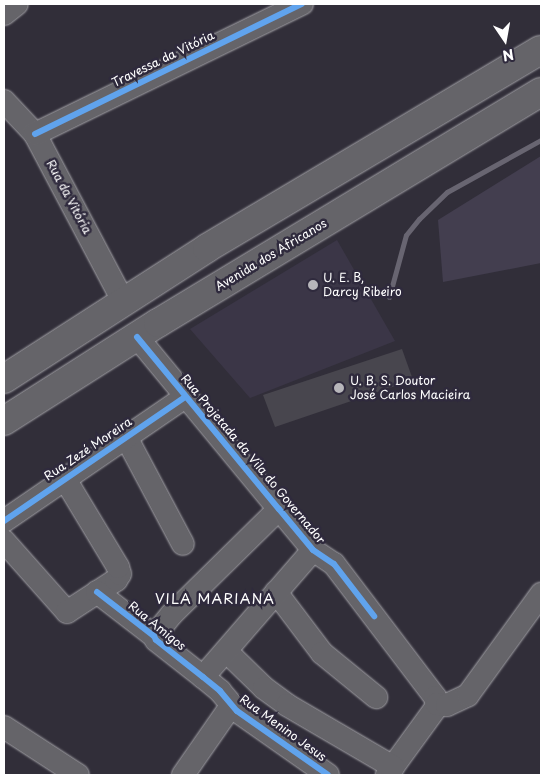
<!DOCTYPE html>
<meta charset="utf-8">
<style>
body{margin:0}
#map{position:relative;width:545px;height:779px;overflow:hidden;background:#312e39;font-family:"Playpen Sans",sans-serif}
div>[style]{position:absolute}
.built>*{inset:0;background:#3b3647}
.green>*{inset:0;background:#433e4f}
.stream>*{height:5px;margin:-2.5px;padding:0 2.5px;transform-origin:2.5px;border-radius:2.5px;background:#686571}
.building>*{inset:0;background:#48464e}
.roads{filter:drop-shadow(0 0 1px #a2a1a6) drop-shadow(0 0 1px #a2a1a6)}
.minor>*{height:22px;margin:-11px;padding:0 11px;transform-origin:11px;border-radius:11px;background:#656469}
.major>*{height:28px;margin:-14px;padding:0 14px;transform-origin:14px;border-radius:14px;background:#656469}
.cycleway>*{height:6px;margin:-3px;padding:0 3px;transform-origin:3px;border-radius:3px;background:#60a3ed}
.dots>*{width:14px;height:14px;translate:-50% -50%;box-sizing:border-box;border:2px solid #2f2a3d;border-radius:50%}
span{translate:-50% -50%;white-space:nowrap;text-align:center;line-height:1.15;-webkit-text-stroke:5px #2f2a3d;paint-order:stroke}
.street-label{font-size:12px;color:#fff}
.poi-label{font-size:12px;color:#fff}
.left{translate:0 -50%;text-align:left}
.neighbourhood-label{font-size:14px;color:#fff;letter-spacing:1px}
.frame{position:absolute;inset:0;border:5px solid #fff;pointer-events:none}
.north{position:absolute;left:480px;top:15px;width:50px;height:50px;-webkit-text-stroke:4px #2f2a3d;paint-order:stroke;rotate:168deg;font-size:14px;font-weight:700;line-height:20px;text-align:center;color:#fff}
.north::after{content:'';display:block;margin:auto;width:18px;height:22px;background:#fff;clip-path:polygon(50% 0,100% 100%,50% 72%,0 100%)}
</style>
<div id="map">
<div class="built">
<i style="clip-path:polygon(337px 240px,395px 341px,250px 398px,190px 329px)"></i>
</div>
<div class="green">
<i style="clip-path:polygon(541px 156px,541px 263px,443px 282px,438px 220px)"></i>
</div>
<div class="stream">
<i style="left:389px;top:297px;width:64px;rotate:-74.7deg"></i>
<i style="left:406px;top:235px;width:21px;rotate:-51deg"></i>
<i style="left:419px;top:219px;width:39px;rotate:-44deg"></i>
<i style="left:447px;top:192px;width:107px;rotate:-29deg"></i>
</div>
<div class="building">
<i style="clip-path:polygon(402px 349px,413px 380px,275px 427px,263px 395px)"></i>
</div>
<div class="roads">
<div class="minor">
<i style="left:4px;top:14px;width:16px;rotate:-38deg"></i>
<i style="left:4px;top:101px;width:45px;rotate:46.8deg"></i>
<i style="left:35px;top:134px;width:189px;rotate:62.2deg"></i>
<i style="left:35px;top:134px;width:297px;rotate:-26deg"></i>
<i style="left:137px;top:337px;width:223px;rotate:50.5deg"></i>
<i style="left:279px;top:509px;width:53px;rotate:50.3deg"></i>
<i style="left:313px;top:550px;width:25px;rotate:34deg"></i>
<i style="left:334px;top:564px;width:167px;rotate:52.8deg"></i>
<i style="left:435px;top:697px;width:7px;rotate:74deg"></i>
<i style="left:437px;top:704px;width:5px;rotate:112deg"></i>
<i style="left:435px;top:709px;width:82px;rotate:126deg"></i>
<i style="left:126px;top:437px;width:121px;rotate:62deg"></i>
<i style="left:4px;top:521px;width:219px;rotate:-34.4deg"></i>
<i style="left:4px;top:541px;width:95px;rotate:48.4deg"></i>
<i style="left:67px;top:612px;width:59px;rotate:-33.1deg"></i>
<i style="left:116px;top:580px;width:7px;rotate:-56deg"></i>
<i style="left:120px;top:574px;width:7px;rotate:-106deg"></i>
<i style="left:118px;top:567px;width:103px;rotate:-121.1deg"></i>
<i style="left:97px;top:592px;width:72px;rotate:37.7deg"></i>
<i style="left:154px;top:636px;width:4px;rotate:63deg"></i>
<i style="left:156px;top:640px;width:60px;rotate:38.2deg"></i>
<i style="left:203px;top:677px;width:22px;rotate:39deg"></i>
<i style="left:220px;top:691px;width:26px;rotate:50deg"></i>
<i style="left:237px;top:711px;width:111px;rotate:35.1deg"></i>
<i style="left:276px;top:592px;width:76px;rotate:53deg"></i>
<i style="left:322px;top:653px;width:70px;rotate:39.2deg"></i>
<i style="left:154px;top:636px;width:28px;rotate:-51deg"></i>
<i style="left:172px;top:614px;width:150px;rotate:-44.5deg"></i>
<i style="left:226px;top:651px;width:53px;rotate:44.2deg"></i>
<i style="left:264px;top:688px;width:29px;rotate:36deg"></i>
<i style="left:287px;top:705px;width:123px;rotate:30.3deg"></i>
<i style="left:203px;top:677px;width:168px;rotate:-49.1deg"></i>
<i style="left:437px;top:704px;width:10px;rotate:6deg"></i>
<i style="left:447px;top:705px;width:23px;rotate:-25deg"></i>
<i style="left:468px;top:695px;width:125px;rotate:-54.1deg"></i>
<i style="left:4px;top:727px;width:88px;rotate:33deg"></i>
<i style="left:183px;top:775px;width:84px;rotate:-55.2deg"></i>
</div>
<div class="major">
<i style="left:4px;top:379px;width:242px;rotate:-32.8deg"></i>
<i style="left:207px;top:248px;width:388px;rotate:-30.7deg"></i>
<i style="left:4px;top:421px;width:183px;rotate:-32.5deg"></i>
<i style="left:158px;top:323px;width:447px;rotate:-31.1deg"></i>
</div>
</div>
<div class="cycleway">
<i style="left:35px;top:134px;width:297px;rotate:-26deg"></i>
<i style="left:137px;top:337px;width:223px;rotate:50.5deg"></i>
<i style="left:279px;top:509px;width:53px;rotate:50.3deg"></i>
<i style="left:313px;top:550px;width:25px;rotate:34deg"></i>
<i style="left:334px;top:564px;width:66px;rotate:52.4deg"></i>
<i style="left:4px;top:521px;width:219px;rotate:-34.4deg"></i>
<i style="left:97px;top:592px;width:72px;rotate:37.7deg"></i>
<i style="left:154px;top:636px;width:4px;rotate:63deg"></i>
<i style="left:156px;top:640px;width:60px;rotate:38.2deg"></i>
<i style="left:203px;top:677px;width:22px;rotate:39deg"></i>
<i style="left:220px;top:691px;width:26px;rotate:50deg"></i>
<i style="left:237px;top:711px;width:111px;rotate:35.1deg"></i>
</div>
<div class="dots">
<i style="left:313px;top:285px;background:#b7b6ba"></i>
<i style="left:339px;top:388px;background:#b7b6ba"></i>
</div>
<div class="street-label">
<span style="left:163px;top:59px;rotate:-26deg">Travessa da Vitória</span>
<span style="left:69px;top:197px;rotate:62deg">Rua da Vitória</span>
<span style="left:271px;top:255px;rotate:-31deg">Avenida dos Africanos</span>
<span style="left:88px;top:449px;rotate:-34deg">Rua Zezé Moreira</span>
<span style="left:253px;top:459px;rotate:50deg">Rua Projetada da Vila do Governador</span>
<span style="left:157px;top:626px;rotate:39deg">Rua Amigos</span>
<span style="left:283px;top:728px;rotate:36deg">Rua Menino Jesus</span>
</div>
<div class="poi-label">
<span class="left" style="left:323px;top:285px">U. E. B,<br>Darcy Ribeiro</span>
<span class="left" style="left:350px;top:388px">U. B. S. Doutor<br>José Carlos Macieira</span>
</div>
<div class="neighbourhood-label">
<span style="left:215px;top:599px">VILA MARIANA</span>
</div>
<div class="frame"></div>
<div class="north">N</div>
</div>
